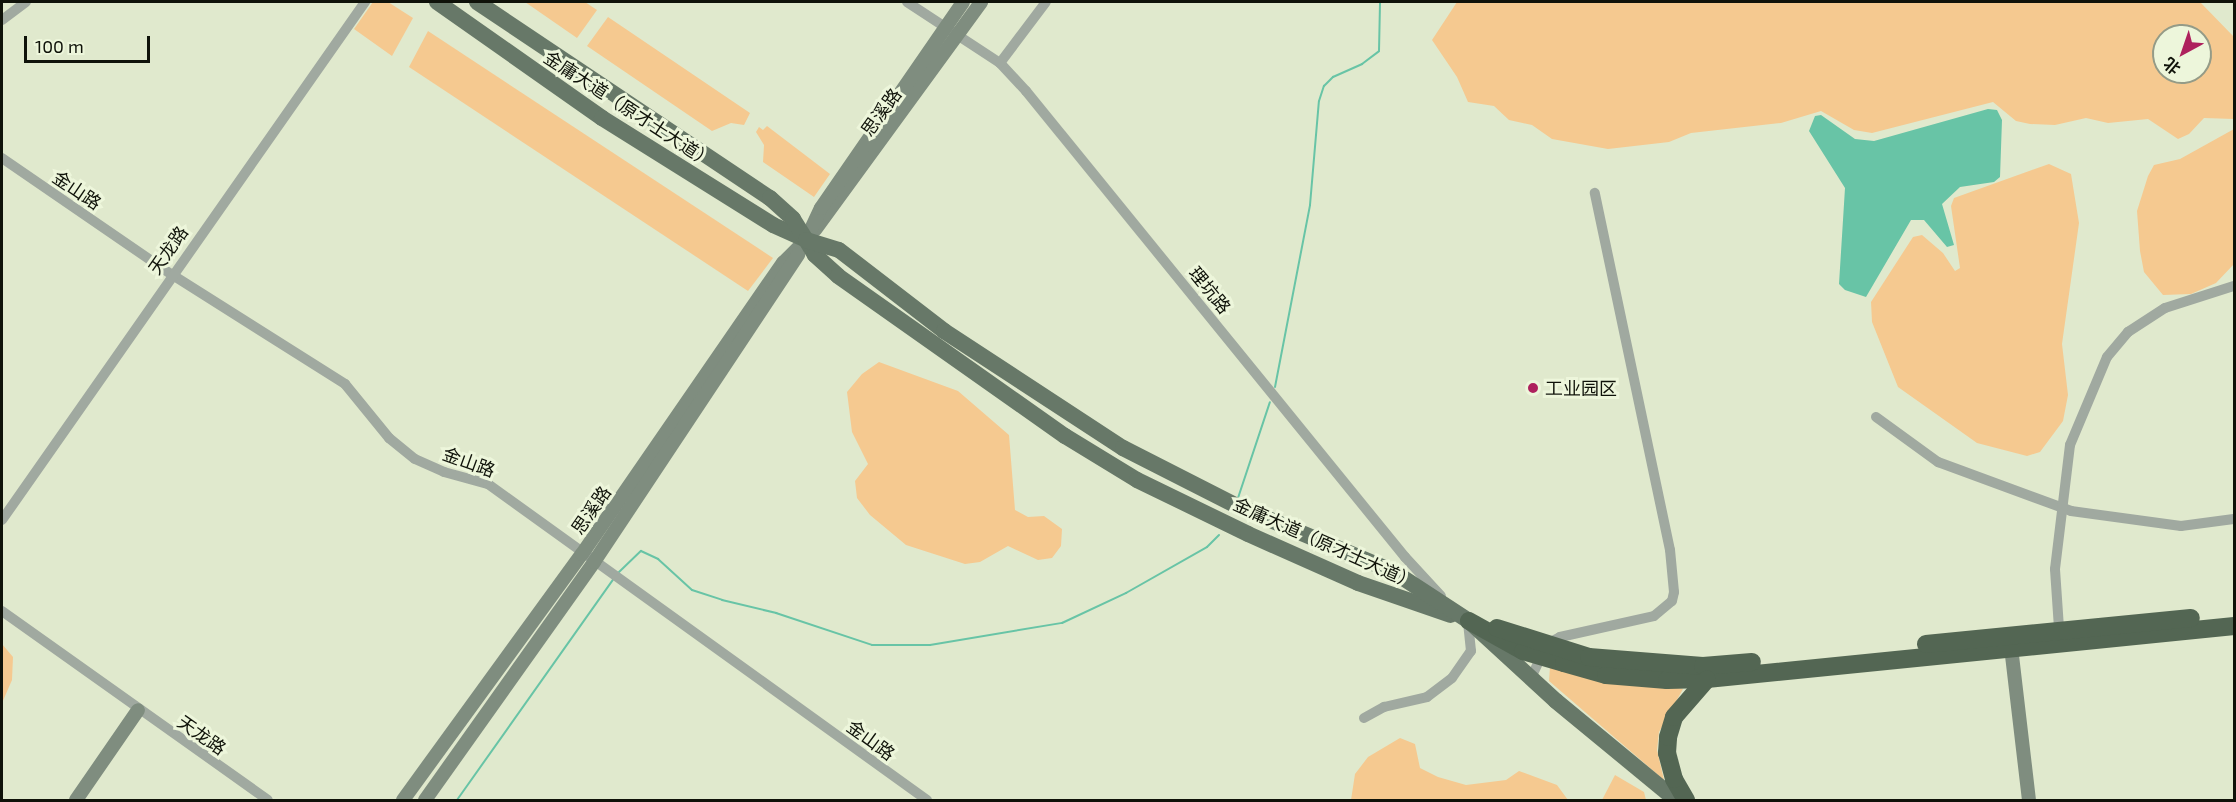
<!DOCTYPE html>
<meta charset="utf-8">
<style>
body{margin:0}
#map{position:relative;width:2236px;height:802px;overflow:hidden;background:#e0e9cd;font-family:"Exo 2","Noto Sans SC",sans-serif}
div>[style]{position:absolute}
.green>*{inset:0;background:#f5c990}
.water>*{inset:0;background:#68c4a6}
.stream>*{height:2px;margin:-1px;padding:0 1px;transform-origin:1px;border-radius:1px;background:#68c4a6}
.street>*{height:10px;margin:-5px;padding:0 5px;transform-origin:5px;border-radius:5px;background:#a0a9a0}
.secondary>*{height:14px;margin:-7px;padding:0 7px;transform-origin:7px;border-radius:7px;background:#7f8d7f}
.primary>*{height:16px;margin:-8px;padding:0 8px;transform-origin:8px;border-radius:8px;background:#677868}
.highway>*{height:18px;margin:-9px;padding:0 9px;transform-origin:9px;border-radius:9px;background:#536653}
.dots>*{width:16px;height:16px;translate:-50% -50%;box-sizing:border-box;border:3px solid #edf6db;border-radius:50%}
span{translate:-50% -50%;white-space:nowrap;text-align:center;line-height:1.15;-webkit-text-stroke:6px #edf6db;paint-order:stroke}
.street-label{font-size:18px;color:#0f1209}
.poi-label{font-size:18px;color:#0f1209}
.left{translate:0 -50%;text-align:left}
.frame{position:absolute;inset:0;border:3px solid #0f1209;pointer-events:none}
.north{position:absolute;left:2152px;top:24px;width:60px;height:60px;box-sizing:border-box;background:#edf6db;border:2px solid #949b87;border-radius:50%;rotate:220deg;font-size:16px;font-weight:700;line-height:24px;text-align:center;color:#0f1209}
.north::after{content:'';display:block;margin:auto;width:21px;height:27px;background:#ae215d;clip-path:polygon(50% 0,100% 100%,50% 72%,0 100%)}
.scale{position:absolute;left:24px;top:36px;width:126px;height:27px;box-sizing:border-box;border:3px solid #0f1209;border-top:0;padding-left:8px;font-size:18px;line-height:21px;white-space:nowrap;color:#0f1209;-webkit-text-stroke:4px #edf6db;paint-order:stroke}
</style>
<div id="map">
<div class="green">
<i style="clip-path:polygon(373px 2px,388px 2px,413px 18px,392px 56px,354px 29px)"></i>
<i style="clip-path:polygon(525px 2px,585px 2px,597px 10px,577px 38px)"></i>
<i style="clip-path:polygon(evenodd,1457px 2px,2200px 2px,2234px 37px,2234px 119px,2204px 118px,2189px 134px,2178px 139px,2148px 119px,2108px 123px,2086px 118px,2055px 125px,2030px 124px,2016px 121px,1993px 102px,1872px 133px,1854px 130px,1821px 111px,1781px 123px,1691px 133px,1669px 142px,1608px 149px,1552px 139px,1532px 125px,1509px 120px,1494px 106px,1468px 102px,1457px 77px,1432px 40px,1457px 2px,2164px 36px,2200px 36px,2200px 72px,2164px 72px,2164px 36px)"></i>
<i style="clip-path:polygon(608px 17px,750px 113px,744px 125px,731px 123px,712px 131px,587px 46px)"></i>
<i style="clip-path:polygon(428px 31px,773px 258px,748px 291px,409px 67px)"></i>
<i style="clip-path:polygon(767px 126px,830px 174px,814px 197px,763px 162px,764px 145px,756px 132px,759px 127px,763px 130px)"></i>
<i style="clip-path:polygon(2234px 129px,2234px 264px,2216px 283px,2191px 294px,2163px 295px,2144px 272px,2140px 251px,2137px 211px,2148px 176px,2154px 165px,2180px 159px)"></i>
<i style="clip-path:polygon(2049px 164px,2071px 174px,2079px 223px,2062px 344px,2068px 395px,2063px 421px,2040px 452px,2027px 456px,1977px 443px,1898px 387px,1872px 322px,1871px 302px,1913px 237px,1922px 235px,1943px 253px,1955px 271px,1960px 268px,1951px 206px,1954px 198px)"></i>
<i style="clip-path:polygon(879px 362px,958px 391px,1009px 435px,1015px 510px,1028px 517px,1044px 516px,1062px 529px,1061px 546px,1052px 558px,1038px 560px,1008px 546px,980px 562px,965px 564px,906px 545px,870px 515px,857px 498px,855px 481px,868px 464px,852px 432px,847px 392px,862px 374px)"></i>
<i style="clip-path:polygon(2px 644px,13px 657px,12px 680px,2px 703px)"></i>
<i style="clip-path:polygon(1550px 667px,1683px 689px,1659px 732px,1657px 750px,1664px 780px,1549px 681px)"></i>
<i style="clip-path:polygon(1400px 738px,1415px 744px,1420px 768px,1438px 777px,1466px 785px,1506px 780px,1519px 771px,1557px 785px,1568px 800px,1351px 800px,1355px 774px,1368px 757px)"></i>
<i style="clip-path:polygon(1615px 775px,1644px 792px,1646px 800px,1602px 800px)"></i>
</div>
<div class="water">
<i style="clip-path:polygon(1988px 109px,1997px 110px,2002px 120px,2000px 177px,1994px 182px,1960px 187px,1942px 204px,1954px 245px,1947px 247px,1924px 220px,1911px 220px,1866px 297px,1845px 290px,1839px 284px,1845px 188px,1809px 131px,1815px 116px,1821px 115px,1855px 139px,1874px 141px)"></i>
</div>
<div class="stream">
<i style="left:1275px;top:387px;width:185px;rotate:-79.1deg"></i>
<i style="left:1310px;top:205px;width:104px;rotate:-85.1deg"></i>
<i style="left:1319px;top:101px;width:16px;rotate:-72deg"></i>
<i style="left:1324px;top:86px;width:13px;rotate:-45deg"></i>
<i style="left:1333px;top:77px;width:32px;rotate:-24deg"></i>
<i style="left:1362px;top:64px;width:21px;rotate:-37deg"></i>
<i style="left:1379px;top:51px;width:49px;rotate:-88.8deg"></i>
<i style="left:1238px;top:498px;width:101px;rotate:-71.6deg"></i>
<i style="left:618px;top:573px;width:32px;rotate:-44deg"></i>
<i style="left:641px;top:551px;width:19px;rotate:25deg"></i>
<i style="left:658px;top:559px;width:46px;rotate:42.4deg"></i>
<i style="left:692px;top:590px;width:32px;rotate:18deg"></i>
<i style="left:722px;top:600px;width:56px;rotate:13.5deg"></i>
<i style="left:776px;top:613px;width:101px;rotate:18.4deg"></i>
<i style="left:872px;top:645px;width:58px"></i>
<i style="left:930px;top:645px;width:134px;rotate:-9.5deg"></i>
<i style="left:1062px;top:623px;width:71px;rotate:-25.1deg"></i>
<i style="left:1126px;top:593px;width:93px;rotate:-29.6deg"></i>
<i style="left:1207px;top:547px;width:17px;rotate:-45deg"></i>
<i style="left:457px;top:800px;width:270px;rotate:-54.7deg"></i>
</div>
<div class="street">
<i style="left:907px;top:2px;width:111px;rotate:33.3deg"></i>
<i style="left:1000px;top:63px;width:38px;rotate:47deg"></i>
<i style="left:1026px;top:91px;width:601px;rotate:50.88deg"></i>
<i style="left:1405px;top:557px;width:53px;rotate:47.3deg"></i>
<i style="left:2px;top:20px;width:30px;rotate:-37deg"></i>
<i style="left:1000px;top:63px;width:76px;rotate:-53deg"></i>
<i style="left:2px;top:158px;width:205px;rotate:34.5deg"></i>
<i style="left:171px;top:274px;width:206px;rotate:32.3deg"></i>
<i style="left:345px;top:384px;width:70px;rotate:50.8deg"></i>
<i style="left:389px;top:438px;width:33px;rotate:39deg"></i>
<i style="left:415px;top:459px;width:32px;rotate:24deg"></i>
<i style="left:444px;top:472px;width:46px;rotate:15.3deg"></i>
<i style="left:488px;top:484px;width:541px;rotate:35.75deg"></i>
<i style="left:1876px;top:417px;width:77px;rotate:36deg"></i>
<i style="left:1938px;top:462px;width:142px;rotate:20.2deg"></i>
<i style="left:2071px;top:511px;width:111px;rotate:7.8deg"></i>
<i style="left:2181px;top:526px;width:53px;rotate:-7.5deg"></i>
<i style="left:2px;top:520px;width:633px;rotate:-54.98deg"></i>
<i style="left:2px;top:611px;width:326px;rotate:35.4deg"></i>
<i style="left:2059px;top:628px;width:59px;rotate:-93.9deg"></i>
<i style="left:2055px;top:569px;width:125px;rotate:-83.1deg"></i>
<i style="left:2070px;top:445px;width:95px;rotate:-67.2deg"></i>
<i style="left:2107px;top:357px;width:33px;rotate:-50deg"></i>
<i style="left:2128px;top:332px;width:44px;rotate:-33deg"></i>
<i style="left:2165px;top:308px;width:72px;rotate:-17.7deg"></i>
<i style="left:1531px;top:678px;width:38px;rotate:-65deg"></i>
<i style="left:1547px;top:644px;width:15px;rotate:-28deg"></i>
<i style="left:1560px;top:637px;width:96px;rotate:-12.6deg"></i>
<i style="left:1654px;top:616px;width:23px;rotate:-40deg"></i>
<i style="left:1672px;top:601px;width:9px;rotate:-77deg"></i>
<i style="left:1674px;top:592px;width:42px;rotate:-95.4deg"></i>
<i style="left:1670px;top:550px;width:365px;rotate:-101.9deg"></i>
<i style="left:1364px;top:718px;width:23px;rotate:-29deg"></i>
<i style="left:1384px;top:707px;width:44px;rotate:-13.1deg"></i>
<i style="left:1427px;top:697px;width:31px;rotate:-37deg"></i>
<i style="left:1452px;top:678px;width:33px;rotate:-55deg"></i>
<i style="left:1471px;top:651px;width:31px;rotate:-96deg"></i>
</div>
<div class="secondary">
<i style="left:815px;top:230px;width:282px;rotate:-53.9deg"></i>
<i style="left:2011px;top:647px;width:154px;rotate:83.3deg"></i>
<i style="left:76px;top:800px;width:109px;rotate:-55.4deg"></i>
<i style="left:403px;top:800px;width:304px;rotate:-54deg"></i>
<i style="left:582px;top:554px;width:354px;rotate:-55.4deg"></i>
<i style="left:783px;top:263px;width:33px;rotate:-45deg"></i>
<i style="left:806px;top:240px;width:35px;rotate:-65deg"></i>
<i style="left:821px;top:208px;width:250px;rotate:-55.4deg"></i>
<i style="left:425px;top:800px;width:292px;rotate:-54.6deg"></i>
<i style="left:594px;top:562px;width:369px;rotate:-56.4deg"></i>
</div>
<div class="primary">
<i style="left:437px;top:2px;width:202px;rotate:35.1deg"></i>
<i style="left:602px;top:118px;width:202px;rotate:32deg"></i>
<i style="left:773px;top:225px;width:36px;rotate:24deg"></i>
<i style="left:806px;top:240px;width:17px;rotate:59deg"></i>
<i style="left:815px;top:255px;width:31px;rotate:42deg"></i>
<i style="left:838px;top:276px;width:278px;rotate:35.2deg"></i>
<i style="left:1065px;top:436px;width:84px;rotate:31.4deg"></i>
<i style="left:1137px;top:480px;width:123px;rotate:25.9deg"></i>
<i style="left:1248px;top:534px;width:120px;rotate:24deg"></i>
<i style="left:1358px;top:583px;width:98px;rotate:19deg"></i>
<i style="left:477px;top:2px;width:353px;rotate:33.8deg"></i>
<i style="left:770px;top:198px;width:31px;rotate:42deg"></i>
<i style="left:793px;top:219px;width:25px;rotate:58deg"></i>
<i style="left:806px;top:240px;width:34px;rotate:17deg"></i>
<i style="left:839px;top:250px;width:133px;rotate:37.6deg"></i>
<i style="left:944px;top:331px;width:214px;rotate:33.2deg"></i>
<i style="left:1123px;top:448px;width:126px;rotate:27deg"></i>
<i style="left:1235px;top:505px;width:173px;rotate:22.8deg"></i>
<i style="left:1394px;top:572px;width:90px;rotate:33.2deg"></i>
<i style="left:1469px;top:621px;width:118px;rotate:42.6deg"></i>
<i style="left:1556px;top:701px;width:156px;rotate:39.5deg"></i>
</div>
<div class="highway">
<i style="left:1469px;top:621px;width:62px;rotate:29.1deg"></i>
<i style="left:1523px;top:651px;width:43px;rotate:16.3deg"></i>
<i style="left:1564px;top:663px;width:44px;rotate:15.9deg"></i>
<i style="left:1606px;top:675px;width:61px;rotate:4.7deg"></i>
<i style="left:1667px;top:680px;width:40px;rotate:-1.4deg"></i>
<i style="left:1707px;top:679px;width:530px;rotate:-5.74deg"></i>
<i style="left:1497px;top:628px;width:96px;rotate:17.5deg"></i>
<i style="left:1589px;top:657px;width:114px;rotate:4.5deg"></i>
<i style="left:1703px;top:666px;width:49px;rotate:-4.7deg"></i>
<i style="left:1926px;top:644px;width:266px;rotate:-5.6deg"></i>
<i style="left:1686px;top:800px;width:24px;rotate:-120deg"></i>
<i style="left:1674px;top:779px;width:27px;rotate:-105deg"></i>
<i style="left:1667px;top:753px;width:16px;rotate:-86deg"></i>
<i style="left:1668px;top:737px;width:21px;rotate:-73deg"></i>
<i style="left:1674px;top:717px;width:50px;rotate:-49deg"></i>
</div>
<div class="dots">
<i style="left:1533px;top:388px;background:#ae215d"></i>
</div>
<div class="street-label">
<span style="left:629px;top:109px;rotate:33deg">金庸大道（原才士大道）</span>
<span style="left:881px;top:112px;rotate:-54deg">思溪路</span>
<span style="left:77px;top:190px;rotate:34deg">金山路</span>
<span style="left:168px;top:250px;rotate:-55deg">天龙路</span>
<span style="left:1210px;top:290px;rotate:51deg">理坑路</span>
<span style="left:469px;top:462px;rotate:20deg">金山路</span>
<span style="left:591px;top:510px;rotate:-55deg">思溪路</span>
<span style="left:1325px;top:543px;rotate:24deg">金庸大道（原才士大道）</span>
<span style="left:202px;top:735px;rotate:35deg">天龙路</span>
<span style="left:871px;top:740px;rotate:36deg">金山路</span>
</div>
<div class="poi-label">
<span class="left" style="left:1545px;top:388px">工业园区</span>
</div>
<div class="frame"></div>
<div class="north">北</div>
<div class="scale">100 m</div>
</div>
